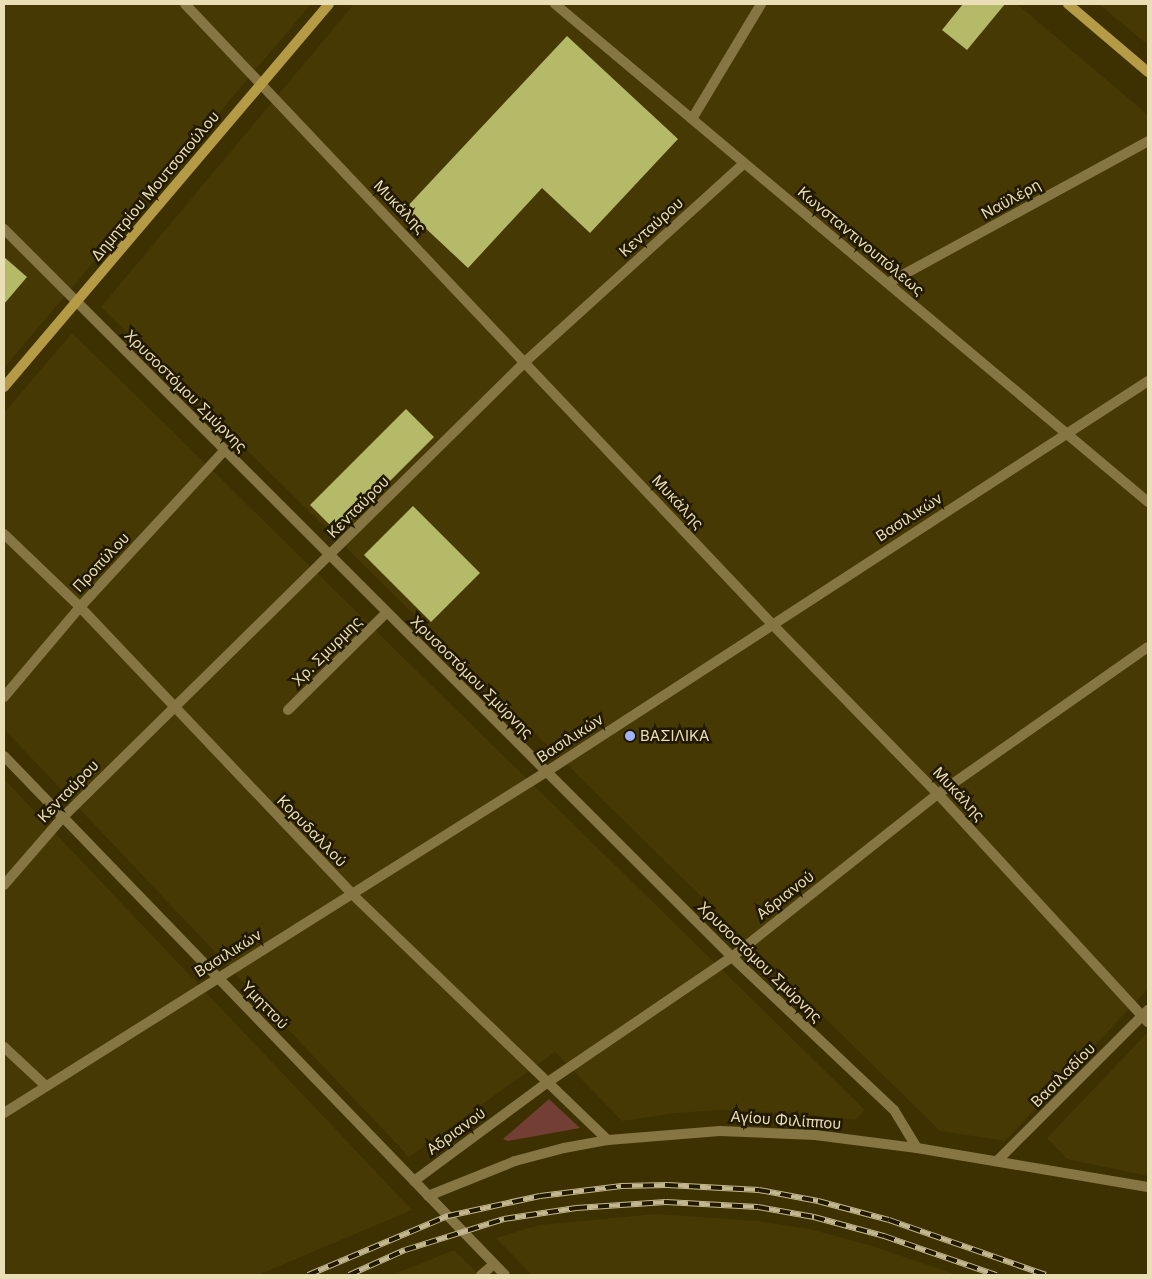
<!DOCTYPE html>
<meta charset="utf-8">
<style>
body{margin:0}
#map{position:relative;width:1152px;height:1279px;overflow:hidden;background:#3d3102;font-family:Inter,sans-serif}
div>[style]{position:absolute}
.built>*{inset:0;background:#473904}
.green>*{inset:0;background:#733e33}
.building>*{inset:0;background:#b4ba68}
.lane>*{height:10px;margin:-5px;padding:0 5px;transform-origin:5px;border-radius:5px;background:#857643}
.street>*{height:10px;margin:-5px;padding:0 5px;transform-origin:5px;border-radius:5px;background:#857643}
.secondary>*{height:10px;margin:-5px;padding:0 5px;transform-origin:5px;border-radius:5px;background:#b59b45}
.rail>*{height:5.5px;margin-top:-2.75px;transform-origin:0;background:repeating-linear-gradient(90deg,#211901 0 11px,#c3b78f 0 22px);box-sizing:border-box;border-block:1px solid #c3b78f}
.dots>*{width:14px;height:14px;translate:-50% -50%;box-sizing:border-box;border:2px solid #211901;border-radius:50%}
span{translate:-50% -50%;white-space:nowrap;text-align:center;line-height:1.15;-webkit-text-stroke:5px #211901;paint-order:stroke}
.street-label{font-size:15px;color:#eadeb7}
.poi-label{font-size:15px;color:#eadeb7}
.left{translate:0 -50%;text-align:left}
.frame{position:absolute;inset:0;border:5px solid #eadeb7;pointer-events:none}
</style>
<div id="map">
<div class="built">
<i style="clip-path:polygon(4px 4px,311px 4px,4px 368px)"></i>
<i style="clip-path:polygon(354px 4px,1017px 4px,1148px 115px,1148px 989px,1005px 1141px,940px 1131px,101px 307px)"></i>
<i style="clip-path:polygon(1099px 4px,1148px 4px,1148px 45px)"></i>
<i style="clip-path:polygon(72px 333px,865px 1110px,855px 1120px,794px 1113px,721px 1110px,675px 1113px,622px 1121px,555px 1052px,409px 1157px,4px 729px,4px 413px)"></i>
<i style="clip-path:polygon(4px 779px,412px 1210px,258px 1275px,4px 1275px)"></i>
<i style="clip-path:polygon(1148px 1032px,1148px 1176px,1067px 1159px,1047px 1138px)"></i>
<i style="clip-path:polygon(656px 1214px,757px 1221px,810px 1229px,872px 1246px,957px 1275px,532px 1275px,496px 1238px,539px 1225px)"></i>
<i style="clip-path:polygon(454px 1250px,479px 1275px,392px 1275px)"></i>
</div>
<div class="green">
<i style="clip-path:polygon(549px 1099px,580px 1128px,508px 1141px,503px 1139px)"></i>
</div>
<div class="building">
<i style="clip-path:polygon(963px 4px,1005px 4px,967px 50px,942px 30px)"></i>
<i style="clip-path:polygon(567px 36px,678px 139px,590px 233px,542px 188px,468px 268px,405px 209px)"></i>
<i style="clip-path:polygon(4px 257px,27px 277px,4px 304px)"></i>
<i style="clip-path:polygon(406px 409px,434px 437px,338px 533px,310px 505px)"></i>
<i style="clip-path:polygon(413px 506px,480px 573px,431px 622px,364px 555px)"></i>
</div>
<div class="lane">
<i style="left:692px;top:119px;width:134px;rotate:-59deg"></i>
</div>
<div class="street">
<i style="left:185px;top:4px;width:854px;rotate:46.57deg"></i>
<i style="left:772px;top:624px;width:238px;rotate:45.7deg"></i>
<i style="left:938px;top:794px;width:310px;rotate:47.4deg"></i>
<i style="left:555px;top:4px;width:774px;rotate:40.02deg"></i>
<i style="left:4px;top:229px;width:1030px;rotate:45deg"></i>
<i style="left:732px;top:957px;width:223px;rotate:43.4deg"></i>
<i style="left:894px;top:1110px;width:44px;rotate:58.8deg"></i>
<i style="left:888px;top:283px;width:296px;rotate:-28.6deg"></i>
<i style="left:4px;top:534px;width:105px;rotate:43.8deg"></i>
<i style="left:80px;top:607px;width:395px;rotate:46.5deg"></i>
<i style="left:352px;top:894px;width:355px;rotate:43.9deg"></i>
<i style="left:4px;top:697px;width:118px;rotate:-49.8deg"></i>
<i style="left:80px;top:607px;width:212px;rotate:-47.3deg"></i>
<i style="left:288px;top:710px;width:138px;rotate:-44.7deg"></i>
<i style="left:4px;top:756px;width:721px;rotate:46.01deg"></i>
<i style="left:4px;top:885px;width:90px;rotate:-49.1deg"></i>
<i style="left:63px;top:817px;width:650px;rotate:-44.56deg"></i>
<i style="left:526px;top:361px;width:294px;rotate:-42.2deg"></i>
<i style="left:4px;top:1047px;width:57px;rotate:42.9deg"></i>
<i style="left:4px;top:1113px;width:640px;rotate:-32.18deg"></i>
<i style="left:546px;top:772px;width:718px;rotate:-33deg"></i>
<i style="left:998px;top:1160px;width:212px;rotate:-45deg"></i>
<i style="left:414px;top:1181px;width:167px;rotate:-36.5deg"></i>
<i style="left:548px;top:1082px;width:222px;rotate:-34.2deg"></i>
<i style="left:732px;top:957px;width:263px;rotate:-38.4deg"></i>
<i style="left:938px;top:794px;width:256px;rotate:-35deg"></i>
<i style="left:428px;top:1196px;width:94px;rotate:-21.9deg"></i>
<i style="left:515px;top:1161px;width:51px;rotate:-14.9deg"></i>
<i style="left:564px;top:1148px;width:45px;rotate:-10.3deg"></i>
<i style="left:608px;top:1140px;width:112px;rotate:-4.6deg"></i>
<i style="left:720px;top:1131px;width:95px;rotate:2.4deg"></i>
<i style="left:815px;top:1135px;width:103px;rotate:7.3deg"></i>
<i style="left:917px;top:1148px;width:234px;rotate:9.6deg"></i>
<i style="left:481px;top:1275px;width:17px;rotate:-40deg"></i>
</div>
<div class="secondary">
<i style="left:1068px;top:4px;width:105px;rotate:40.4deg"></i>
<i style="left:4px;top:387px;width:502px;rotate:-49.68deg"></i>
</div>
<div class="rail">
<i style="left:308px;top:1275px;width:152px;rotate:-22.9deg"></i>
<i style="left:448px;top:1216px;width:94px;rotate:-12.3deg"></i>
<i style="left:540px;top:1196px;width:82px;rotate:-7deg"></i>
<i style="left:621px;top:1186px;width:46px;rotate:-1.2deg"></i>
<i style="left:667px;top:1185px;width:92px;rotate:3.1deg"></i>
<i style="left:759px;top:1190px;width:60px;rotate:10.6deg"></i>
<i style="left:818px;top:1201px;width:73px;rotate:15deg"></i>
<i style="left:889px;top:1220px;width:166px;rotate:19.3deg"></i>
<i style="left:349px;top:1275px;width:61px;rotate:-24.1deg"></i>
<i style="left:405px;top:1250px;width:104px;rotate:-17.4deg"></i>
<i style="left:504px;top:1219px;width:73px;rotate:-8.7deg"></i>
<i style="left:576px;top:1208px;width:90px;rotate:-3.8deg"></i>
<i style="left:666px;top:1202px;width:92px;rotate:3.1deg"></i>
<i style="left:758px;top:1207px;width:57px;rotate:10.1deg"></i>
<i style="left:814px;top:1217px;width:73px;rotate:15.2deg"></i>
<i style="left:884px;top:1236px;width:119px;rotate:19.2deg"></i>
</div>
<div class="dots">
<i style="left:630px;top:736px;background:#a0b3fd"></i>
</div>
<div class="street-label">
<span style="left:155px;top:186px;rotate:-50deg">Δημητρίου Μουτσοπούλου</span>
<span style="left:1011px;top:199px;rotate:-29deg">Ναϋλέρη</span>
<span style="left:400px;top:207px;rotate:46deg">Μυκάλης</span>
<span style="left:651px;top:227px;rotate:-42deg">Κενταύρου</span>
<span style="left:861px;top:241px;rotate:40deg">Κωνσταντινουπόλεως</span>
<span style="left:186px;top:391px;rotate:45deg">Χρυσοστόμου Σμύρνης</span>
<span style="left:678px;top:502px;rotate:47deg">Μυκάλης</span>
<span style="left:358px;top:507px;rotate:-45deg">Κενταύρου</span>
<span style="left:909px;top:517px;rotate:-33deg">Βασιλικών</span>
<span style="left:101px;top:562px;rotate:-47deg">Προπύλου</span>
<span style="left:327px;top:651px;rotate:-45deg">Χρ. Σμυρμης</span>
<span style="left:472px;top:677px;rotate:45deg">Χρυσοστόμου Σμύρνης</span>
<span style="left:570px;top:738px;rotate:-33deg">Βασιλικών</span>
<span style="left:68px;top:791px;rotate:-46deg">Κενταύρου</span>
<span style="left:959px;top:794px;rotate:47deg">Μυκάλης</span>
<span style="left:312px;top:831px;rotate:46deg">Κορυδαλλού</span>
<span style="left:785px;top:895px;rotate:-38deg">Αδριανού</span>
<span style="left:228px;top:953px;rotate:-32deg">Βασιλικών</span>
<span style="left:760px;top:962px;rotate:44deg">Χρυσοστόμου Σμύρνης</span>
<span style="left:265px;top:1005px;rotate:46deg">Υμηττού</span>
<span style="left:1063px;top:1075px;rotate:-45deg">Βασιλαδίου</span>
<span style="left:786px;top:1120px;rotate:4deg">Αγίου Φιλίππου</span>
<span style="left:456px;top:1131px;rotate:-36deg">Αδριανού</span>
</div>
<div class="poi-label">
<span class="left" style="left:640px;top:736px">ΒΑΣΙΛΙΚΑ</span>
</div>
<div class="frame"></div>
</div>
